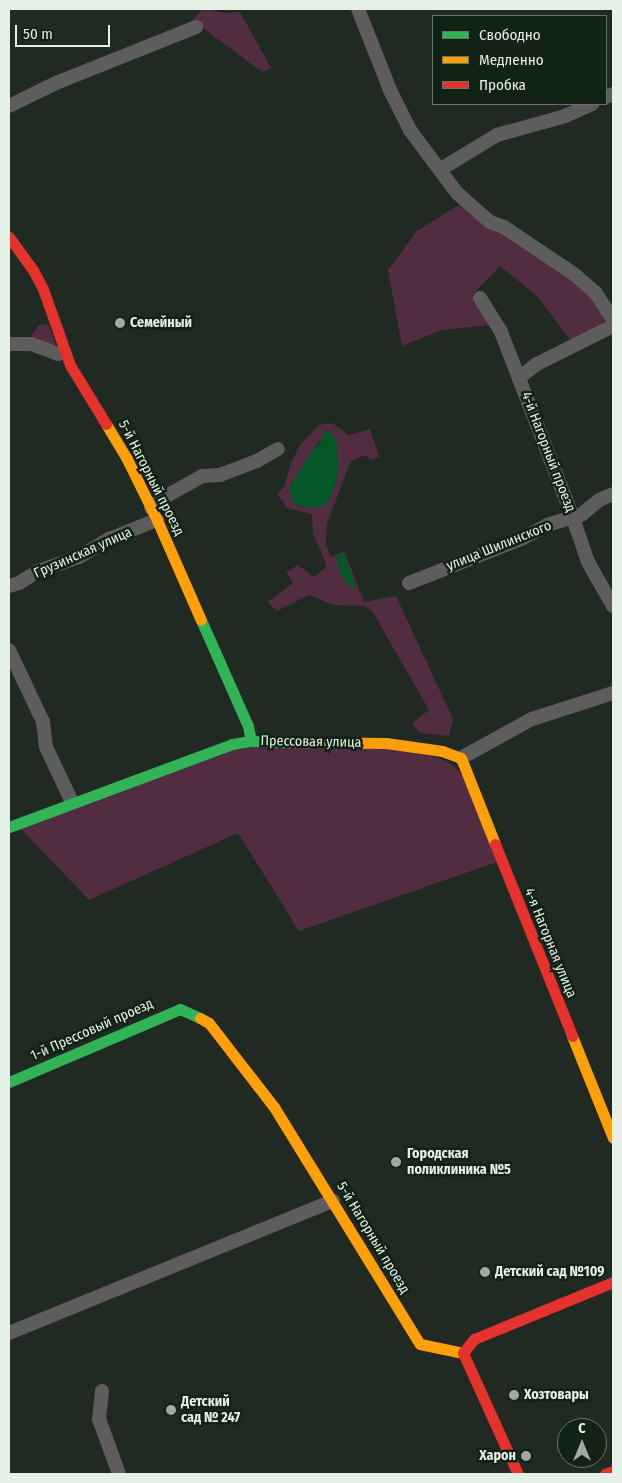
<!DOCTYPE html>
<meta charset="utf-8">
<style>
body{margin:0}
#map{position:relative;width:622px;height:1483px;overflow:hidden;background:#202922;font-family:"Fira Sans Condensed",sans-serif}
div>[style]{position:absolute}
.green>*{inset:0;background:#522c41}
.water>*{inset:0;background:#035727}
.street>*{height:14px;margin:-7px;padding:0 7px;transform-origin:7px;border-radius:7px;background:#5d5d5d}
.fast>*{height:11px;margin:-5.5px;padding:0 5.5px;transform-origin:5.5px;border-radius:5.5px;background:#30b455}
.slow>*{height:11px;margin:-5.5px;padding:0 5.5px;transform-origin:5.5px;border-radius:5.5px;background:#ff9f0a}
.jam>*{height:11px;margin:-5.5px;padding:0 5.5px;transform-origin:5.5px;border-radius:5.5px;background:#e5322d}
.dots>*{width:14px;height:14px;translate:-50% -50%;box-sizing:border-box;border:2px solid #122316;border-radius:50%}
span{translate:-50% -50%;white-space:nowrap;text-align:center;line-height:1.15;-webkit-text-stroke:5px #122316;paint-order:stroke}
.poi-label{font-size:14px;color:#e5f0e6;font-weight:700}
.left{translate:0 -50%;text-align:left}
.right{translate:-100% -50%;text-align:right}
.street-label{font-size:14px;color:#e5f0e6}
.frame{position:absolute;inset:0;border:10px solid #e5f0e6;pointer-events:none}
.legend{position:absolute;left:432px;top:15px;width:175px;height:90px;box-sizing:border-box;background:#122316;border:1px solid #667569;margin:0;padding:6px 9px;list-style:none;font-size:15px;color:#e5f0e6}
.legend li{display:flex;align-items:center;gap:10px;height:25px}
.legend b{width:25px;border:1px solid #667569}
.north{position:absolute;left:557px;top:1418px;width:50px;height:50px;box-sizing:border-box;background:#122316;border:1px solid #667569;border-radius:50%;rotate:0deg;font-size:14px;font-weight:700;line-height:20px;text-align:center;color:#e5f0e6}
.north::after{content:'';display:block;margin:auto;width:18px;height:22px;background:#a0aaa1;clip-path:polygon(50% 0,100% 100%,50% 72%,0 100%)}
.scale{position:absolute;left:15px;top:25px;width:95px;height:22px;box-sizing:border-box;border:2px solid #e5f0e6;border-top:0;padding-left:6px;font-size:15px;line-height:18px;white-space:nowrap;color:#e5f0e6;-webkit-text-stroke:4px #122316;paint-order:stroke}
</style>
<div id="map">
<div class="green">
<i style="clip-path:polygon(203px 9px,226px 13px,240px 12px,271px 68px,262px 72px,192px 20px)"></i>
<i style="clip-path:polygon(462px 203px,592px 295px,605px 319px,603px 325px,572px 342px,537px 296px,500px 266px,472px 295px,491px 325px,442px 330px,402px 346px,388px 270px,417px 231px)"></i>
<i style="clip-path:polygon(44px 324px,49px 325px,57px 349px,29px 339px,38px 326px)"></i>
<i style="clip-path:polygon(evenodd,332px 423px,349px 435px,370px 429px,379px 457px,371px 460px,366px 455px,351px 461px,327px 523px,326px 544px,331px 557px,344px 551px,364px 602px,396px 596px,453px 719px,449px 736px,420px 733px,412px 723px,429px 710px,372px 611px,364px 606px,333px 605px,309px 595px,277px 611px,268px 602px,293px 583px,286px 572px,298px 565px,314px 577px,327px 566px,313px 534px,312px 514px,287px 508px,277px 494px,285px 485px,290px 465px,300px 445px,319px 425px,332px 423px,327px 430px,295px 505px,290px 486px,327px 430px)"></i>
<i style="clip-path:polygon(255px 747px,387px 748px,440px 758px,454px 766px,464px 777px,497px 862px,299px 931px,238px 833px,89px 900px,20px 828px,230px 751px)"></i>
</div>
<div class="water">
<i style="clip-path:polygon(326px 429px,336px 439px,339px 467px,335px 486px,326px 505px,310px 508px,295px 505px,291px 499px,290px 486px,313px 450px,320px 443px)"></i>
<i style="clip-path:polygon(341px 553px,344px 553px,356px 588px,352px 589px,340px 573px,336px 557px)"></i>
</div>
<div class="street">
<i style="left:358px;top:9px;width:87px;rotate:68.4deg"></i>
<i style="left:390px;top:90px;width:45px;rotate:63.4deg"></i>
<i style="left:410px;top:130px;width:79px;rotate:53.3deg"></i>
<i style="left:457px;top:193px;width:44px;rotate:41.3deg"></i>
<i style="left:490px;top:222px;width:15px;rotate:20deg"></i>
<i style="left:504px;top:227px;width:84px;rotate:33.9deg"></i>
<i style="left:574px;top:274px;width:28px;rotate:41deg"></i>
<i style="left:595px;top:292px;width:33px;rotate:57deg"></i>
<i style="left:606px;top:97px;width:8px;rotate:-23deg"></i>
<i style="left:9px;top:106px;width:52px;rotate:-26.1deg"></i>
<i style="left:56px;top:83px;width:151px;rotate:-21.8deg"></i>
<i style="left:441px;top:169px;width:66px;rotate:-31.3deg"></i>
<i style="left:497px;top:135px;width:71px;rotate:-15.6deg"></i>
<i style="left:565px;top:116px;width:30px;rotate:-24deg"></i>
<i style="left:480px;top:298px;width:40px;rotate:58deg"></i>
<i style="left:501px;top:332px;width:199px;rotate:68.8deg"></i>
<i style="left:573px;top:518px;width:46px;rotate:71.2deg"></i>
<i style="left:588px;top:562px;width:51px;rotate:60.4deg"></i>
<i style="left:9px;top:344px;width:22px"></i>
<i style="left:31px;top:344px;width:29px;rotate:20deg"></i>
<i style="left:58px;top:354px;width:6px;rotate:-18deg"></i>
<i style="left:519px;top:378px;width:23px;rotate:-38deg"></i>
<i style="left:537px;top:364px;width:85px;rotate:-26.6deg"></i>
<i style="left:151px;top:508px;width:16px;rotate:-40deg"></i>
<i style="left:163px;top:498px;width:45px;rotate:-29.4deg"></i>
<i style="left:202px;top:476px;width:18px;rotate:-3deg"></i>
<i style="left:220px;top:475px;width:40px;rotate:-21deg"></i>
<i style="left:257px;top:461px;width:24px;rotate:-30deg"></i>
<i style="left:409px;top:583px;width:123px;rotate:-21.5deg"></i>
<i style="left:523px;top:538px;width:27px;rotate:-28deg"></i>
<i style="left:547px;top:525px;width:37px;rotate:-17deg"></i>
<i style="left:582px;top:514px;width:22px;rotate:-39deg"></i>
<i style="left:599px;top:500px;width:15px;rotate:-23deg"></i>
<i style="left:9px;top:586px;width:10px;rotate:-17deg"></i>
<i style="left:19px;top:583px;width:22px;rotate:-32deg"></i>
<i style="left:38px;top:571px;width:43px;rotate:-18.9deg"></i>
<i style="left:79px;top:557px;width:35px;rotate:-31deg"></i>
<i style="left:109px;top:539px;width:52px;rotate:-21.6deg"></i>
<i style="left:9px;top:650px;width:80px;rotate:64.7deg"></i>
<i style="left:43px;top:722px;width:25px;rotate:83deg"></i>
<i style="left:46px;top:747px;width:61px;rotate:64.7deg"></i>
<i style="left:461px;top:758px;width:81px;rotate:-28.8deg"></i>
<i style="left:532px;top:719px;width:85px;rotate:-17.8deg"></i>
<i style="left:9px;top:1333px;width:350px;rotate:-22.2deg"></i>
<i style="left:102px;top:1391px;width:28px;rotate:96deg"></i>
<i style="left:99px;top:1419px;width:59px;rotate:70deg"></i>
</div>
<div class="fast">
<i style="left:201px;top:620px;width:116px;rotate:66.1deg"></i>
<i style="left:248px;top:726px;width:15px;rotate:79deg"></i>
<i style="left:9px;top:827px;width:238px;rotate:-20.4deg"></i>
<i style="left:232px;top:744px;width:19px;rotate:-9deg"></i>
<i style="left:251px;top:741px;width:38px;rotate:2deg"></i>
<i style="left:9px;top:1082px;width:186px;rotate:-23.1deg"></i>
<i style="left:180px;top:1009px;width:22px;rotate:24deg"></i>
</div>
<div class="slow">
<i style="left:106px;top:424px;width:41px;rotate:59deg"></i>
<i style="left:127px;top:459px;width:68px;rotate:63.8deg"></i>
<i style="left:157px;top:520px;width:109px;rotate:66.3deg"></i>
<i style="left:289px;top:742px;width:97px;rotate:0.6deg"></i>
<i style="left:386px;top:743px;width:57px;rotate:8.1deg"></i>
<i style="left:442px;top:751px;width:20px;rotate:20deg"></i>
<i style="left:461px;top:758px;width:92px;rotate:68.4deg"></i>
<i style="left:200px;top:1018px;width:10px;rotate:29deg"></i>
<i style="left:209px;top:1023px;width:106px;rotate:52.3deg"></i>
<i style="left:274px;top:1107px;width:278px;rotate:58.4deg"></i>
<i style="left:420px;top:1344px;width:44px;rotate:11.8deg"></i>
<i style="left:572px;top:1036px;width:110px;rotate:68.1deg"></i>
</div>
<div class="jam">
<i style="left:9px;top:237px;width:41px;rotate:54deg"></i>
<i style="left:33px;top:270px;width:21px;rotate:62deg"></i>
<i style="left:43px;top:289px;width:81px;rotate:70.4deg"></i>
<i style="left:70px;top:365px;width:69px;rotate:58.6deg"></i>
<i style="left:495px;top:844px;width:207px;rotate:68.1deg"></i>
<i style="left:463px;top:1353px;width:18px;rotate:-52deg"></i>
<i style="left:474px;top:1339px;width:150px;rotate:-22.3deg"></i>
<i style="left:463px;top:1353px;width:133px;rotate:65.6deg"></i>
<i style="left:605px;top:1474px;width:9px;rotate:-21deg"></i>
</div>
<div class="dots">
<i style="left:120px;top:323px;background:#a0aaa1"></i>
<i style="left:396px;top:1162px;background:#a0aaa1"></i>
<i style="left:485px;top:1272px;background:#a0aaa1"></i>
<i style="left:514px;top:1395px;background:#a0aaa1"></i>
<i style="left:171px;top:1410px;background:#a0aaa1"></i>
<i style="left:526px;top:1456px;background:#a0aaa1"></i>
</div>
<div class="poi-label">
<span class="left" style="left:130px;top:323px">Семейный</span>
<span class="left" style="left:407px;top:1162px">Городская<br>поликлиника №5</span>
<span class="left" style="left:495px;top:1272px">Детский сад №109</span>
<span class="left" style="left:524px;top:1395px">Хозтовары</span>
<span class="left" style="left:181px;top:1410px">Детский<br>сад № 247</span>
<span class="right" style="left:516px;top:1456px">Харон</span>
</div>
<div class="street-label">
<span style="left:548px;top:452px;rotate:69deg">4-й Нагорный проезд</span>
<span style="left:151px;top:478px;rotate:63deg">5-й Нагорный проезд</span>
<span style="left:499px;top:546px;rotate:-22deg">улица Шилинского</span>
<span style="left:83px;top:553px;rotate:-24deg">Грузинская улица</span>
<span style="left:311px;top:742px;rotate:1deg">Прессовая улица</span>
<span style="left:550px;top:943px;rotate:68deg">4-я Нагорная улица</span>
<span style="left:92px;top:1030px;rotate:-24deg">1-й Прессовый проезд</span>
<span style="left:373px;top:1238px;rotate:59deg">5-й Нагорный проезд</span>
</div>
<div class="frame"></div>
<ul class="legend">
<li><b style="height:6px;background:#30b455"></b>Свободно</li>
<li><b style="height:6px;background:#ff9f0a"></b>Медленно</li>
<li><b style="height:6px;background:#e5322d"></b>Пробка</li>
</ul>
<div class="north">С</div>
<div class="scale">50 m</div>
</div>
